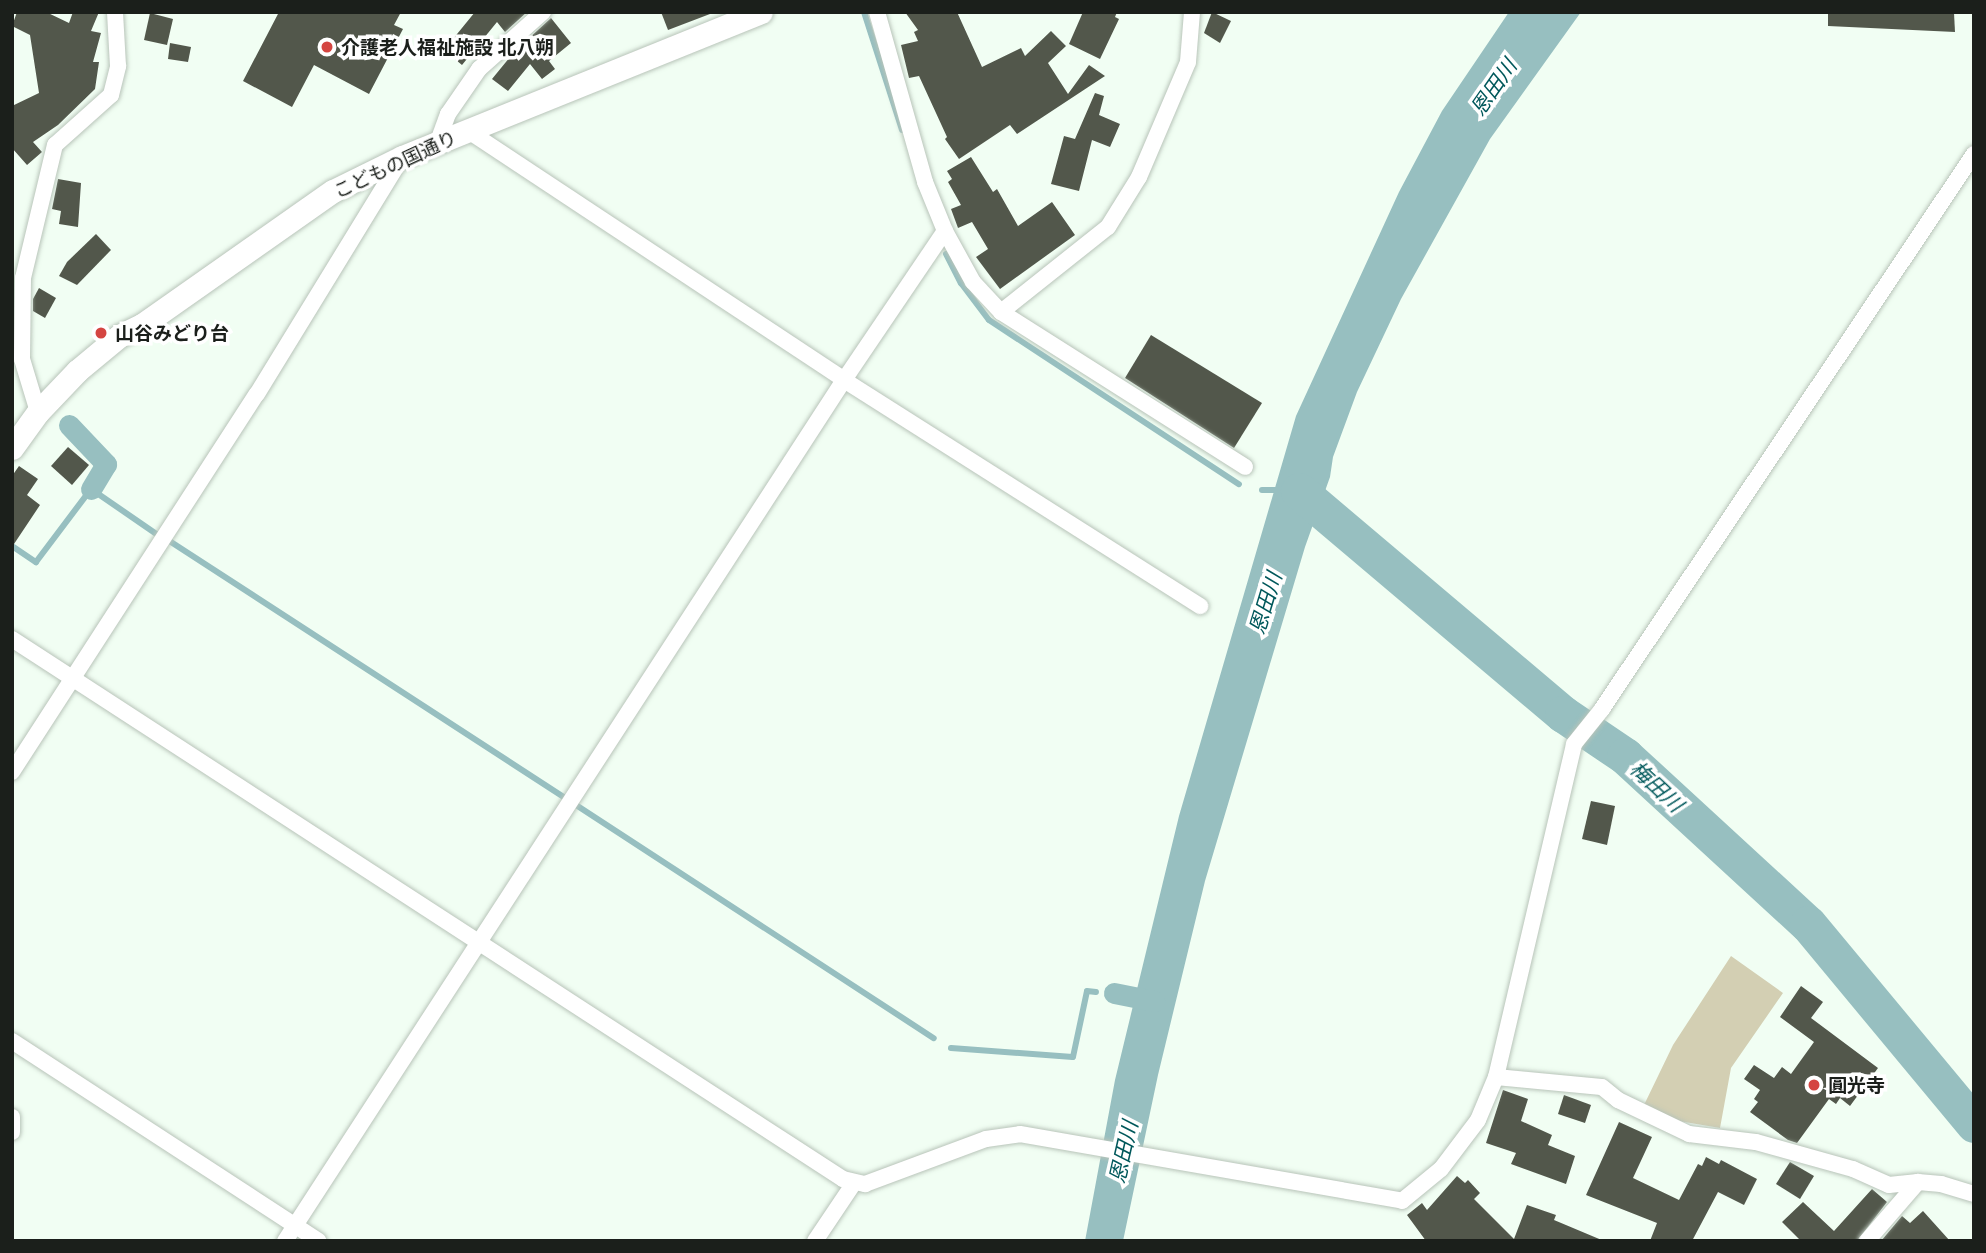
<!DOCTYPE html>
<meta charset="utf-8">
<style>
body{margin:0}
#map{position:relative;width:1986px;height:1253px;overflow:hidden;background:#f1fef3;font-family:"Titillium Web","Noto Sans JP",sans-serif}
div>[style]{position:absolute}
.green>*{inset:0;background:#d3cfb3}
.water>*{inset:0;background:#97bfc0}
.stream>*{height:6px;margin:-3px;padding:0 3px;transform-origin:3px;border-radius:3px;background:#97bfc0}
.canal>*{height:21px;margin:-10.5px;padding:0 10.5px;transform-origin:10.5px;border-radius:10.5px;background:#97bfc0}
.river>*{height:37px;margin:-18.5px;padding:0 18.5px;transform-origin:18.5px;border-radius:18.5px;background:#97bfc0}
.building>*{inset:0;background:#52574b}
.roads{filter:drop-shadow(0 0 2px #b8c4b9) drop-shadow(0 0 2px #b8c4b9)}
.minor>*{height:16px;margin:-8px;padding:0 8px;transform-origin:8px;border-radius:8px;background:#fff}
.secondary>*{height:23px;margin:-11.5px;padding:0 11.5px;transform-origin:11.5px;border-radius:11.5px;background:#fff}
.dots>*{width:19px;height:19px;translate:-50% -50%;box-sizing:border-box;border:4px solid #fff;border-radius:50%}
span{translate:-50% -50%;white-space:nowrap;text-align:center;line-height:1.15;-webkit-text-stroke:7px #fff;paint-order:stroke}
.poi-label{font-size:19px;color:#1b1f1b;font-weight:700}
.left{translate:0 -50%;text-align:left}
.street-label{font-size:19px;color:#1b1f1b}
.water-label{font-size:21px;color:#00585b;font-style:italic}
.frame{position:absolute;inset:0;border:14px solid #1b1f1b;pointer-events:none}
</style>
<div id="map">
<div class="green">
<i style="clip-path:polygon(1731px 956px,1783px 993px,1731px 1068px,1720px 1128px,1673px 1120px,1644px 1105px,1673px 1045px)"></i>
</div>
<div class="water">
<i style="clip-path:polygon(1509px 12px,1581px 12px,1490px 139px,1401px 299px,1357px 392px,1333px 457px,1330px 477px,1305px 547px,1205px 881px,1158px 1075px,1123px 1241px,1085px 1241px,1115px 1080px,1179px 816px,1296px 416px,1399px 192px,1442px 111px)"></i>
</div>
<div class="stream">
<i style="left:864px;top:12px;width:124px;rotate:72.1deg"></i>
<i style="left:946px;top:254px;width:33px;rotate:63deg"></i>
<i style="left:961px;top:283px;width:46px;rotate:52.9deg"></i>
<i style="left:989px;top:320px;width:299px;rotate:33.3deg"></i>
<i style="left:1262px;top:490px;width:16px"></i>
<i style="left:171px;top:542px;width:470px;rotate:33deg"></i>
<i style="left:12px;top:546px;width:29px;rotate:34deg"></i>
<i style="left:36px;top:562px;width:91px;rotate:-53deg"></i>
<i style="left:91px;top:489px;width:78px;rotate:34.5deg"></i>
<i style="left:576px;top:805px;width:427px;rotate:33.1deg"></i>
<i style="left:951px;top:1048px;width:122px;rotate:4.2deg"></i>
<i style="left:1073px;top:1057px;width:67px;rotate:-78deg"></i>
<i style="left:1087px;top:991px;width:9px;rotate:6deg"></i>
</div>
<div class="canal">
<i style="left:69px;top:425px;width:54px;rotate:46.5deg"></i>
<i style="left:106px;top:464px;width:29px;rotate:121deg"></i>
<i style="left:1114px;top:993px;width:41px;rotate:11.3deg"></i>
</div>
<div class="river">
<i style="left:1299px;top:491px;width:346px;rotate:40.2deg"></i>
<i style="left:1563px;top:714px;width:75px;rotate:34.1deg"></i>
<i style="left:1625px;top:756px;width:248px;rotate:42.6deg"></i>
<i style="left:1808px;top:924px;width:260px;rotate:50.3deg"></i>
</div>
<div class="building">
<i style="clip-path:polygon(17px 12px,46px 12px,69px 23px,73px 12px,99px 12px,91px 31px,101px 33px,93px 62px,99px 62px,95px 89px,58px 125px,33px 142px,42px 152px,27px 165px,12px 148px,12px 106px,39px 93px,30px 35px,12px 26px)"></i>
<i style="clip-path:polygon(279px 12px,401px 12px,394px 25px,403px 29px,369px 94px,314px 65px,292px 107px,243px 81px)"></i>
<i style="clip-path:polygon(475px 12px,527px 12px,505px 32px,497px 22px,462px 65px,444px 50px)"></i>
<i style="clip-path:polygon(661px 12px,710px 12px,710px 14px,668px 30px)"></i>
<i style="clip-path:polygon(905px 12px,957px 12px,982px 67px,1021px 48px,1025px 56px,1051px 31px,1066px 46px,1048px 63px,1068px 94px,1089px 65px,1105px 76px,1017px 134px,1010px 125px,959px 159px,945px 139px,947px 137px,919px 76px,909px 78px,901px 45px,918px 41px,914px 32px,918px 30px)"></i>
<i style="clip-path:polygon(1083px 12px,1117px 12px,1115px 17px,1119px 19px,1100px 59px,1069px 44px)"></i>
<i style="clip-path:polygon(1212px 12px,1231px 21px,1220px 43px,1204px 33px)"></i>
<i style="clip-path:polygon(1828px 12px,1954px 13px,1955px 32px,1828px 26px)"></i>
<i style="clip-path:polygon(150px 13px,173px 19px,167px 45px,144px 40px)"></i>
<i style="clip-path:polygon(551px 18px,571px 43px,549px 61px,555px 69px,542px 79px,530px 64px,508px 91px,492px 79px,514px 52px)"></i>
<i style="clip-path:polygon(170px 43px,191px 47px,188px 62px,168px 59px)"></i>
<i style="clip-path:polygon(1095px 93px,1104px 96px,1099px 115px,1120px 124px,1110px 147px,1092px 140px,1079px 191px,1051px 184px,1064px 136px,1075px 139px)"></i>
<i style="clip-path:polygon(971px 157px,993px 192px,997px 189px,1018px 226px,1052px 202px,1075px 235px,1000px 289px,976px 257px,988px 249px,972px 222px,958px 228px,951px 209px,961px 205px,948px 182px,952px 179px,947px 171px)"></i>
<i style="clip-path:polygon(58px 179px,81px 183px,78px 227px,59px 224px,61px 211px,52px 209px)"></i>
<i style="clip-path:polygon(96px 234px,111px 250px,77px 285px,59px 276px,67px 262px)"></i>
<i style="clip-path:polygon(39px 288px,56px 298px,45px 318px,33px 311px,33px 299px)"></i>
<i style="clip-path:polygon(1151px 335px,1262px 403px,1234px 448px,1125px 378px)"></i>
<i style="clip-path:polygon(68px 447px,89px 465px,72px 485px,51px 466px)"></i>
<i style="clip-path:polygon(19px 466px,38px 479px,27px 495px,40px 505px,12px 547px,12px 476px)"></i>
<i style="clip-path:polygon(1591px 801px,1615px 806px,1607px 845px,1582px 839px)"></i>
<i style="clip-path:polygon(1801px 986px,1823px 1002px,1811px 1018px,1878px 1068px,1850px 1106px,1840px 1098px,1836px 1104px,1829px 1099px,1797px 1143px,1788px 1140px,1750px 1112px,1758px 1102px,1754px 1099px,1760px 1090px,1744px 1079px,1754px 1065px,1774px 1078px,1782px 1067px,1791px 1074px,1814px 1042px,1780px 1017px)"></i>
<i style="clip-path:polygon(1503px 1090px,1528px 1099px,1521px 1121px,1552px 1135px,1548px 1145px,1575px 1156px,1566px 1184px,1511px 1164px,1516px 1153px,1486px 1143px)"></i>
<i style="clip-path:polygon(1564px 1095px,1591px 1105px,1585px 1123px,1558px 1114px)"></i>
<i style="clip-path:polygon(1619px 1122px,1652px 1137px,1633px 1178px,1679px 1200px,1698px 1164px,1702px 1166px,1706px 1157px,1719px 1164px,1721px 1160px,1757px 1179px,1744px 1205px,1718px 1192px,1692px 1241px,1650px 1241px,1657px 1223px,1586px 1195px)"></i>
<i style="clip-path:polygon(1790px 1162px,1814px 1176px,1800px 1199px,1776px 1184px)"></i>
<i style="clip-path:polygon(1457px 1176px,1465px 1183px,1468px 1180px,1480px 1193px,1474px 1199px,1514px 1239px,1527px 1205px,1556px 1215px,1554px 1220px,1604px 1241px,1426px 1241px,1407px 1215px,1422px 1203px,1427px 1210px)"></i>
<i style="clip-path:polygon(1872px 1189px,1887px 1202px,1857px 1241px,1801px 1241px,1782px 1222px,1803px 1202px,1834px 1231px)"></i>
<i style="clip-path:polygon(1923px 1211px,1950px 1241px,1881px 1241px,1902px 1216px,1910px 1223px)"></i>
</div>
<div class="roads">
<div class="minor">
<i style="left:877px;top:12px;width:177px;rotate:74.2deg"></i>
<i style="left:925px;top:182px;width:53px;rotate:67.8deg"></i>
<i style="left:945px;top:231px;width:58px;rotate:61.2deg"></i>
<i style="left:973px;top:282px;width:41px;rotate:47deg"></i>
<i style="left:1001px;top:312px;width:289px;rotate:32.4deg"></i>
<i style="left:467px;top:130px;width:452px;rotate:33.5deg"></i>
<i style="left:844px;top:380px;width:422px;rotate:32.4deg"></i>
<i style="left:437px;top:144px;width:32px;rotate:-70deg"></i>
<i style="left:448px;top:114px;width:55px;rotate:-55.4deg"></i>
<i style="left:479px;top:69px;width:86px;rotate:-41.7deg"></i>
<i style="left:1001px;top:312px;width:137px;rotate:-38.5deg"></i>
<i style="left:1108px;top:227px;width:59px;rotate:-58.2deg"></i>
<i style="left:1139px;top:177px;width:125px;rotate:-66.9deg"></i>
<i style="left:1188px;top:62px;width:50px;rotate:-85.4deg"></i>
<i style="left:38px;top:412px;width:55px;rotate:-106.8deg"></i>
<i style="left:22px;top:359px;width:81px;rotate:-89.3deg"></i>
<i style="left:23px;top:278px;width:137px;rotate:-76.5deg"></i>
<i style="left:55px;top:145px;width:75px;rotate:-41.8deg"></i>
<i style="left:111px;top:95px;width:30px;rotate:-76deg"></i>
<i style="left:118px;top:66px;width:54px;rotate:-93.2deg"></i>
<i style="left:12px;top:639px;width:991px;rotate:33.02deg"></i>
<i style="left:843px;top:1179px;width:23px;rotate:13deg"></i>
<i style="left:865px;top:1184px;width:129px;rotate:-20.4deg"></i>
<i style="left:986px;top:1139px;width:34px;rotate:-8deg"></i>
<i style="left:1020px;top:1134px;width:388px;rotate:9.9deg"></i>
<i style="left:1402px;top:1201px;width:50px;rotate:-39.4deg"></i>
<i style="left:1441px;top:1169px;width:61px;rotate:-52.9deg"></i>
<i style="left:1478px;top:1120px;width:47px;rotate:-67.3deg"></i>
<i style="left:1496px;top:1077px;width:342px;rotate:-76.8deg"></i>
<i style="left:1574px;top:744px;width:45px;rotate:-51.3deg"></i>
<i style="left:1602px;top:709px;width:668px;rotate:-56.17deg"></i>
<i style="left:12px;top:772px;width:450px;rotate:-57.1deg"></i>
<i style="left:257px;top:394px;width:278px;rotate:-58.5deg"></i>
<i style="left:12px;top:1041px;width:366px;rotate:33.1deg"></i>
<i style="left:1496px;top:1077px;width:106px;rotate:5.4deg"></i>
<i style="left:1602px;top:1087px;width:21px;rotate:39deg"></i>
<i style="left:1618px;top:1100px;width:79px;rotate:25.6deg"></i>
<i style="left:1689px;top:1134px;width:67px;rotate:6.8deg"></i>
<i style="left:1756px;top:1142px;width:101px;rotate:15.6deg"></i>
<i style="left:1853px;top:1169px;width:39px;rotate:24deg"></i>
<i style="left:1889px;top:1185px;width:29px;rotate:-6deg"></i>
<i style="left:1918px;top:1182px;width:23px;rotate:5deg"></i>
<i style="left:1941px;top:1184px;width:34px;rotate:17deg"></i>
<i style="left:12px;top:1117px;width:15px;rotate:90deg"></i>
<i style="left:285px;top:1241px;width:1027px;rotate:-57.01deg"></i>
<i style="left:844px;top:380px;width:180px;rotate:-55.9deg"></i>
<i style="left:815px;top:1241px;width:70px;rotate:-56.1deg"></i>
<i style="left:1867px;top:1241px;width:78px;rotate:-49.2deg"></i>
</div>
<div class="secondary">
<i style="left:12px;top:448px;width:44px;rotate:-54.2deg"></i>
<i style="left:38px;top:412px;width:57px;rotate:-46.4deg"></i>
<i style="left:77px;top:371px;width:55px;rotate:-39.8deg"></i>
<i style="left:119px;top:336px;width:25px;rotate:-26deg"></i>
<i style="left:142px;top:325px;width:233px;rotate:-35.1deg"></i>
<i style="left:333px;top:191px;width:77px;rotate:-26.2deg"></i>
<i style="left:402px;top:157px;width:387px;rotate:-22deg"></i>
</div>
</div>
<div class="dots">
<i style="left:327px;top:47px;background:#d44541"></i>
<i style="left:101px;top:333px;background:#d44541"></i>
<i style="left:1814px;top:1085px;background:#d44541"></i>
</div>
<div class="poi-label">
<span class="left" style="left:341px;top:47px">介護老人福祉施設 北八朔</span>
<span class="left" style="left:115px;top:333px">山谷みどり台</span>
<span class="left" style="left:1828px;top:1085px">圓光寺</span>
</div>
<div class="street-label">
<span style="left:395px;top:164px;rotate:-25deg">こどもの国通り</span>
</div>
<div class="water-label">
<span style="left:1493px;top:87px;rotate:-55deg">恩田川</span>
<span style="left:1265px;top:603px;rotate:-73deg">恩田川</span>
<span style="left:1657px;top:786px;rotate:43deg">梅田川</span>
<span style="left:1123px;top:1152px;rotate:-77deg">恩田川</span>
</div>
<div class="frame"></div>
</div>
